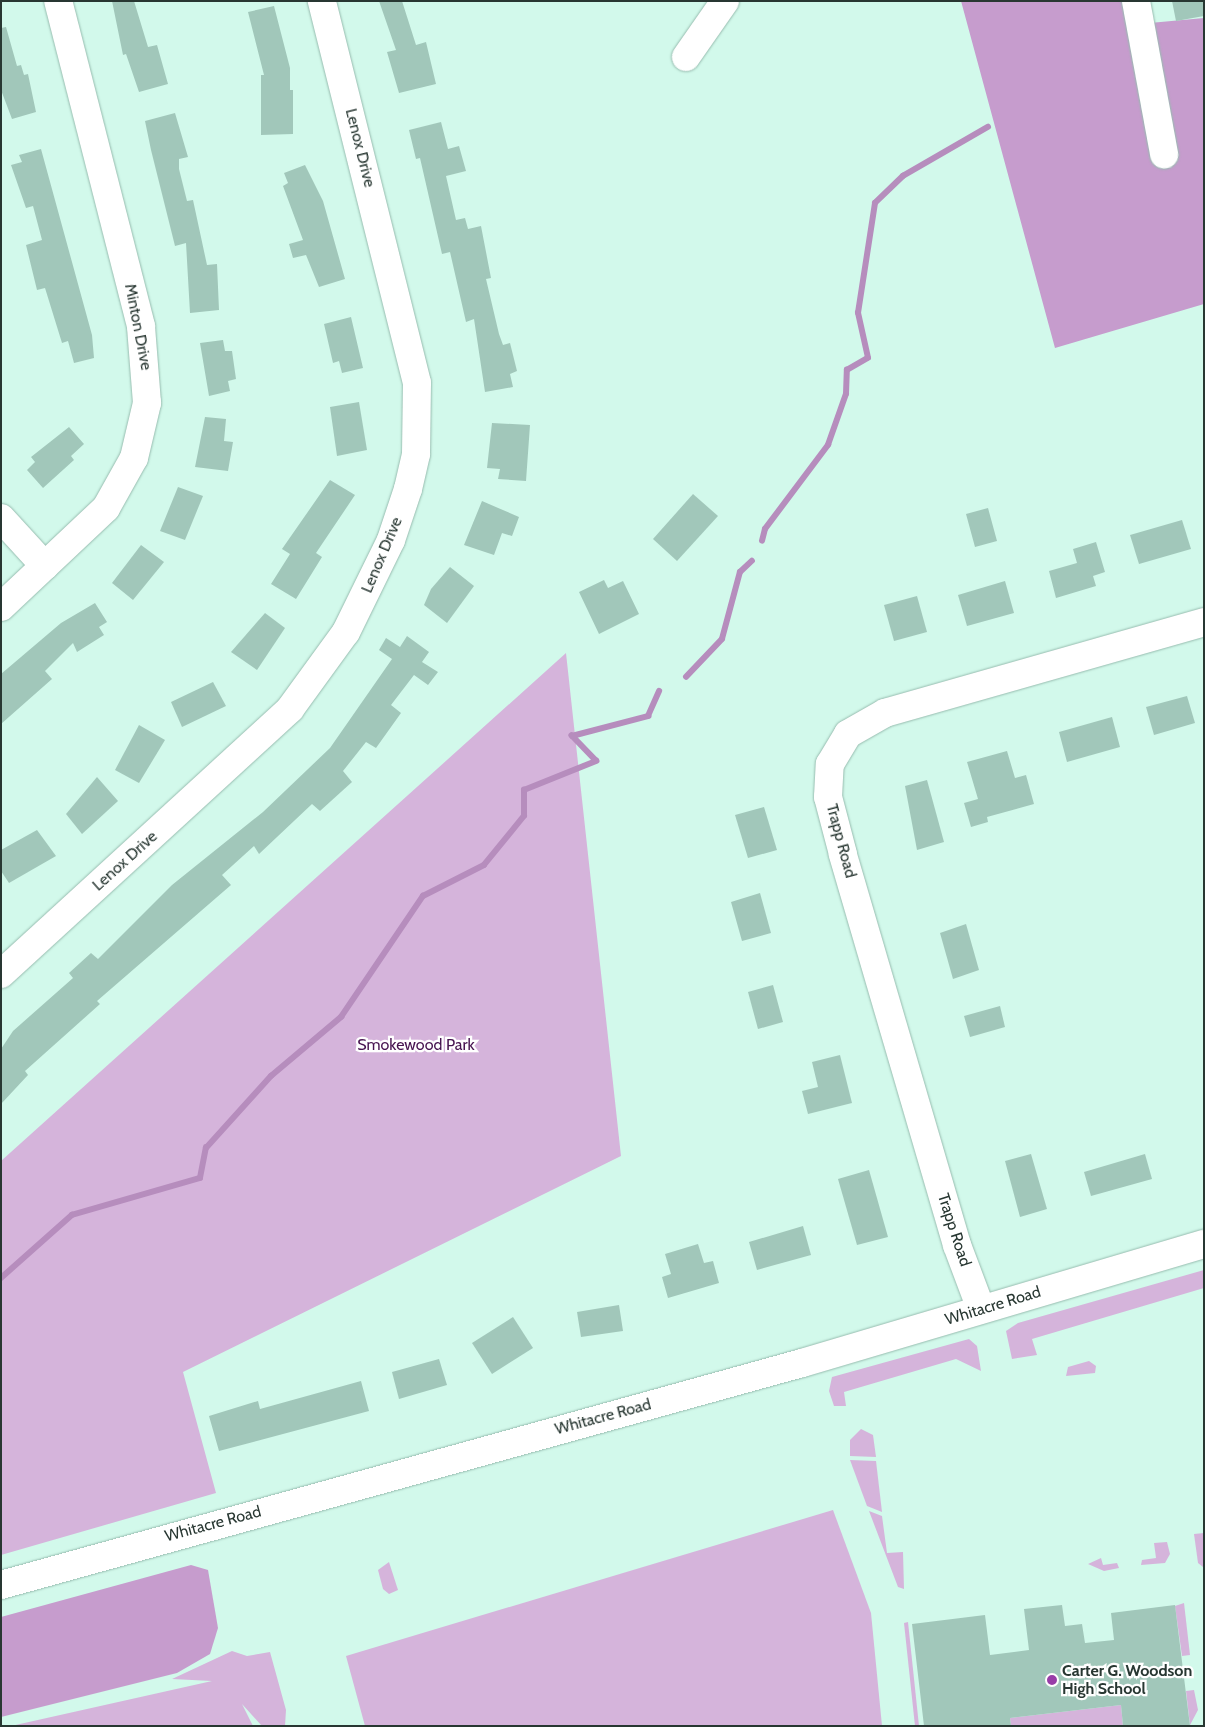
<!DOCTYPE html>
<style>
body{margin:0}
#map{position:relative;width:1205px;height:1727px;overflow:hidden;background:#d2f9eb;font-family:Cabin,sans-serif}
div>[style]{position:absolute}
.green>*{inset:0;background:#d5b4db}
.forest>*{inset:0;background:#c69ccd}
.stream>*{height:5.5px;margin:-2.75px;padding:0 2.75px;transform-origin:2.75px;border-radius:2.75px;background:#b68dbd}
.building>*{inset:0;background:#a1c7ba}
.roads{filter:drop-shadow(0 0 1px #97bcaf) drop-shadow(0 0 1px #97bcaf)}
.minor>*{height:28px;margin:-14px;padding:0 14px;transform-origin:14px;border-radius:14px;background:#fff}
.dots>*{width:14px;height:14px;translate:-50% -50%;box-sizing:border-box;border:2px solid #fff;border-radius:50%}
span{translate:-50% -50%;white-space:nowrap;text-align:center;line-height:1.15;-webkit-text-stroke:4.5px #fff;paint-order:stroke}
.street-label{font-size:16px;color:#283732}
.park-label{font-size:16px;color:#471450}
.poi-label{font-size:16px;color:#283732;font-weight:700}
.left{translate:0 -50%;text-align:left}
.frame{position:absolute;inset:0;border:2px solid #283732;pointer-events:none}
</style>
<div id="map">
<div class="green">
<i style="clip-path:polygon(566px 653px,621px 1156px,183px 1372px,216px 1493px,1px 1555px,1px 1161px)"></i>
<i style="clip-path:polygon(1204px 1270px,1204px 1288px,1032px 1339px,1037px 1355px,1012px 1359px,1006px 1331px,1018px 1323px)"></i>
<i style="clip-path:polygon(969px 1339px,977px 1346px,981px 1371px,956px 1359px,844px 1392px,846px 1406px,834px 1406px,829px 1391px,832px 1377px)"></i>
<i style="clip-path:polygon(1089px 1361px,1096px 1366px,1095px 1373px,1066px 1376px,1068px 1367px)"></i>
<i style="clip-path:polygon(861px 1429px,873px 1435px,876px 1457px,850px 1456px,850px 1440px)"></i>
<i style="clip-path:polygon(850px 1460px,876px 1461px,882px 1512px,867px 1506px)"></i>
<i style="clip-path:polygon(833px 1510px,871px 1613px,882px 1726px,365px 1726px,346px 1656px)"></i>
<i style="clip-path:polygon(869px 1511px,882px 1516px,887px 1553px,903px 1552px,904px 1589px,898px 1587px)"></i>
<i style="clip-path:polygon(1204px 1533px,1204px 1567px,1203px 1567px,1198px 1563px,1194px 1534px)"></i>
<i style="clip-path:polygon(1167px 1542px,1170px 1554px,1165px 1563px,1141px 1565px,1142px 1560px,1156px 1558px,1154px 1543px)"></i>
<i style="clip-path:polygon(1101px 1558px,1103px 1565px,1117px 1563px,1119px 1568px,1104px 1571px,1088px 1564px)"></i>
<i style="clip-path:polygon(389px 1562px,398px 1590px,389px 1594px,383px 1589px,378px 1570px)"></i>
<i style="clip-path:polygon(1184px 1603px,1190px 1655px,1182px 1656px,1175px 1606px)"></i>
<i style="clip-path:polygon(908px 1622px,919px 1726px,915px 1726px,904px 1623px)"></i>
<i style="clip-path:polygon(232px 1651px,247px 1656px,270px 1652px,286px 1710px,285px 1726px,262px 1726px,242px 1704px,253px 1726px,11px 1726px,212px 1681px,172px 1679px)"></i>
<i style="clip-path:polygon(1194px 1690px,1198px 1710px,1190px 1725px,1186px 1691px)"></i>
<i style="clip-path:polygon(1121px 1705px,1123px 1726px,1011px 1726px,1010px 1718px)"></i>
</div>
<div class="forest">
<i style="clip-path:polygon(961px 1px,1136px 1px,1139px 24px,1204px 18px,1204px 304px,1055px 348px)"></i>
<i style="clip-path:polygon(191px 1565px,208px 1570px,218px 1628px,210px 1654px,177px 1673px,1px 1717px,1px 1617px)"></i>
</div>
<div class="stream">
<i style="left:762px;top:541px;width:12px;rotate:-76deg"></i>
<i style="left:765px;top:529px;width:105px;rotate:-53.1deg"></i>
<i style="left:828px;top:445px;width:54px;rotate:-70.6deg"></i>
<i style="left:846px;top:394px;width:24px;rotate:-88deg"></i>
<i style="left:847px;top:370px;width:24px;rotate:-30deg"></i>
<i style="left:868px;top:358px;width:46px;rotate:-102.5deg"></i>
<i style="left:858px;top:313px;width:111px;rotate:-81.2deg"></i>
<i style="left:875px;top:203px;width:39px;rotate:-44deg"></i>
<i style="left:903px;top:176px;width:98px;rotate:-30deg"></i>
<i style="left:686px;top:677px;width:52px;rotate:-46.5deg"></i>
<i style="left:722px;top:639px;width:69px;rotate:-75deg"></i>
<i style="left:740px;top:572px;width:16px;rotate:-43deg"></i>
<i style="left:1px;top:1278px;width:95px;rotate:-41.6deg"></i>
<i style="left:72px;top:1215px;width:133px;rotate:-16.1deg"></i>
<i style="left:200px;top:1178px;width:31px;rotate:-79deg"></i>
<i style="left:206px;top:1148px;width:97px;rotate:-47.9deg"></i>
<i style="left:271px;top:1076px;width:92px;rotate:-40.1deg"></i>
<i style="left:341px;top:1017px;width:146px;rotate:-55.9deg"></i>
<i style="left:423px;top:896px;width:68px;rotate:-26.9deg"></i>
<i style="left:484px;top:865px;width:63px;rotate:-50.8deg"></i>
<i style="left:524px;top:816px;width:26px;rotate:-90deg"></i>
<i style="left:524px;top:790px;width:78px;rotate:-21.9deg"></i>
<i style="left:596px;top:761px;width:35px;rotate:-134deg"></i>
<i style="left:572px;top:736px;width:79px;rotate:-14.7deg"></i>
<i style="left:648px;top:716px;width:27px;rotate:-66deg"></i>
</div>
<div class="building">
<i style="clip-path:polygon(112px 1px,134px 1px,148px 47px,157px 45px,168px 84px,139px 92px,126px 54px,123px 55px)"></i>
<i style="clip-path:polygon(379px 1px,402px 1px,416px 45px,426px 42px,436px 84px,399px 93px,387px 52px,396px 50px)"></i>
<i style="clip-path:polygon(1172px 1px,1204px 1px,1204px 16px,1176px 21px)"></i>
<i style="clip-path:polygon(274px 6px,290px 68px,290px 90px,293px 90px,293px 134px,261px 135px,261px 75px,264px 75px,248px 12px)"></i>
<i style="clip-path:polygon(6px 27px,17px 66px,21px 65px,24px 75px,28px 74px,36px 112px,12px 119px,1px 90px,1px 28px)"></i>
<i style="clip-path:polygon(175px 113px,188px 157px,179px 159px,179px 169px,187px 201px,193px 200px,207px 265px,217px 264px,219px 310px,190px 313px,186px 243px,175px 246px,151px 150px,145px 121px)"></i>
<i style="clip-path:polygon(441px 122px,448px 149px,459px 146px,466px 171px,446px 176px,456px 220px,465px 218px,468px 229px,481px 226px,491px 278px,486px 279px,499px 334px,503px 345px,510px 343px,517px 371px,510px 374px,513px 387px,485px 392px,474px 319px,466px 322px,450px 252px,442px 254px,420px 158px,416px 159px,409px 130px)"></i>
<i style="clip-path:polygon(41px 149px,92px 335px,94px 358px,74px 363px,68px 341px,62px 343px,45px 288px,37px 290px,26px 245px,42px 240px,33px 206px,26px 208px,11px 165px,22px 162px,19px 155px)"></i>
<i style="clip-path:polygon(305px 165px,323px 201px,345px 279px,319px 287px,306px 255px,293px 258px,289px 244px,303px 240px,283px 186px,288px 183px,284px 173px)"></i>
<i style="clip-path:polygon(351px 317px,363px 368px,342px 373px,339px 361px,333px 363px,324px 324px)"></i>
<i style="clip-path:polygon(223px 340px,225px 351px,232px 351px,236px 379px,228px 381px,230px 391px,209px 396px,200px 343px)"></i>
<i style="clip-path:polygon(359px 402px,367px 450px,337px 456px,330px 407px)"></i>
<i style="clip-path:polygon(205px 417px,226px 419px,224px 441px,233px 442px,228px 471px,195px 467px)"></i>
<i style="clip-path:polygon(492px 423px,530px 425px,526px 481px,498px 479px,500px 469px,487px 468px)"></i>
<i style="clip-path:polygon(69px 427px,84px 444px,71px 456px,74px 460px,43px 488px,27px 470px,35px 462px,31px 457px)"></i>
<i style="clip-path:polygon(330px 480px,355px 495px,316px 553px,322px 557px,296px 599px,271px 584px,290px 554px,282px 549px)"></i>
<i style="clip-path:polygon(178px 487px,203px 496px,185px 540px,160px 531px)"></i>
<i style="clip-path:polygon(693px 494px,718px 516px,677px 561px,653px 539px)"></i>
<i style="clip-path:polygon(482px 501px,519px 517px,512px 536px,502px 533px,494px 555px,464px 545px)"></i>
<i style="clip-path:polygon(988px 508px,997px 541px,975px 547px,966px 514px)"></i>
<i style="clip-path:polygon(1182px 520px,1191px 549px,1139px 564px,1130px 535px)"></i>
<i style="clip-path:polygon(1096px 542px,1105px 572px,1093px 576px,1096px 586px,1056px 598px,1049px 571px,1077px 563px,1073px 549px)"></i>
<i style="clip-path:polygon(141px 545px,164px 562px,133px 600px,112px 583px)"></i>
<i style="clip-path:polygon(450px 567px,474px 586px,447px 623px,424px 605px,431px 589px)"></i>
<i style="clip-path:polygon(604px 580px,608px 588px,623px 581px,639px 614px,599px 634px,579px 592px)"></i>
<i style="clip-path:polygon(1005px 581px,1014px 613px,967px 626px,958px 595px)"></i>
<i style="clip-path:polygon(917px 596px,927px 632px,894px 641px,884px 605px)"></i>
<i style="clip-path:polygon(95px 603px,107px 622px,99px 627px,104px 635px,77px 652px,73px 643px,45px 671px,52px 679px,1px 724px,1px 674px,61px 623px)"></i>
<i style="clip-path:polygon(265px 613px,285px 628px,257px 670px,231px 652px)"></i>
<i style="clip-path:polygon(407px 636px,429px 652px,422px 662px,438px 672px,428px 685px,414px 675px,391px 705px,401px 713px,376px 748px,366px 742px,343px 771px,352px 782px,320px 811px,312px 804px,259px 854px,254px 846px,222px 875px,231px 885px,97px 1001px,100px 1004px,25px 1071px,28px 1075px,1px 1104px,1px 1049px,13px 1031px,73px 978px,69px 973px,91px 953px,98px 959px,172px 885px,263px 812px,330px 748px,392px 659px,379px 650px,386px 638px,400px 647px)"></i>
<i style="clip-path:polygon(213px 682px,226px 706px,182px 727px,171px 702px)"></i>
<i style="clip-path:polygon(1187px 696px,1195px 723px,1154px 735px,1146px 707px)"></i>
<i style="clip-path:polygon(1112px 717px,1120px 747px,1067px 762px,1059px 732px)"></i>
<i style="clip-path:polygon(139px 725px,165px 740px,139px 783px,115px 770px)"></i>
<i style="clip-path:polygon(1007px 751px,1015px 778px,1026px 775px,1034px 804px,987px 817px,988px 822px,971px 827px,964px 803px,978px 799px,967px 762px)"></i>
<i style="clip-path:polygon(97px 777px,118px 801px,82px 834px,66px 814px)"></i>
<i style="clip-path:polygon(927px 780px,944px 842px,917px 850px,905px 786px)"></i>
<i style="clip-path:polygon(764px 807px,777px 850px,748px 858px,735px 815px)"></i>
<i style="clip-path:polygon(37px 830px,56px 856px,9px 883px,1px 871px,1px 850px)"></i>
<i style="clip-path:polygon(760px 893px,771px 933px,742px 941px,731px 902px)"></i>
<i style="clip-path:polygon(966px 924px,979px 970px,953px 979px,940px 933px)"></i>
<i style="clip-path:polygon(773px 985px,783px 1022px,758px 1029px,748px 992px)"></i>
<i style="clip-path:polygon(1000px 1006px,1005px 1027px,970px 1037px,964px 1016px)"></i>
<i style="clip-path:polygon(840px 1055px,852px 1103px,808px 1114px,802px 1091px,818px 1087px,812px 1062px)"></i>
<i style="clip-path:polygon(1031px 1154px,1047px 1209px,1020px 1217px,1005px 1161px)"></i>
<i style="clip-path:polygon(1145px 1154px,1152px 1179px,1091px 1196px,1084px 1172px)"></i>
<i style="clip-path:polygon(869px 1170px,888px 1237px,857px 1245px,838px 1179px)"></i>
<i style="clip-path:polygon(803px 1226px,811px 1255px,757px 1270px,749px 1242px)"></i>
<i style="clip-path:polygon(698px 1244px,704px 1263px,713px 1261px,719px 1283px,668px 1298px,662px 1277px,671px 1274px,665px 1254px)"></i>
<i style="clip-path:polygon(619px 1305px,623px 1331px,581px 1337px,577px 1312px)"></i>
<i style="clip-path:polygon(513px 1317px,533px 1348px,492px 1374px,472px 1343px)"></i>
<i style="clip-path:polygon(439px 1359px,447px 1385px,399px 1399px,392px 1372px)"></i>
<i style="clip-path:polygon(361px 1381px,369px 1411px,219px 1451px,209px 1416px,258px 1401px,260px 1409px)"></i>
<i style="clip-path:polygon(1062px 1605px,1065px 1626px,1082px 1624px,1085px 1643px,1114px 1640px,1111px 1613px,1175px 1605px,1190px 1726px,1123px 1726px,1121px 1705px,1010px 1718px,1011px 1726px,924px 1726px,912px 1624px,985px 1615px,990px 1655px,1029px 1650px,1024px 1609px)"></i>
</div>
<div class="roads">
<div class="minor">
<i style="left:1136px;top:1px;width:156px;rotate:79.6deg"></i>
<i style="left:686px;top:57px;width:68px;rotate:-55.1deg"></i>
<i style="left:1px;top:518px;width:65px;rotate:47.5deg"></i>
<i style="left:1px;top:607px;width:144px;rotate:-43.3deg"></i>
<i style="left:106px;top:508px;width:57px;rotate:-60.8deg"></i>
<i style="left:134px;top:458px;width:57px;rotate:-76.7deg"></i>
<i style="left:147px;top:403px;width:77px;rotate:-94.5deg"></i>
<i style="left:141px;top:326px;width:335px;rotate:-104.3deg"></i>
<i style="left:1px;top:974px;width:392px;rotate:-42.5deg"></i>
<i style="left:290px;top:709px;width:95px;rotate:-54deg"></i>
<i style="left:346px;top:632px;width:102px;rotate:-63.9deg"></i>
<i style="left:391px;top:540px;width:54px;rotate:-71.6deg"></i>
<i style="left:408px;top:489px;width:36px;rotate:-77deg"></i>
<i style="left:416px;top:454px;width:71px;rotate:-89.2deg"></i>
<i style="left:417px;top:383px;width:394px;rotate:-104deg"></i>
<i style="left:981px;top:1309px;width:68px;rotate:-110.6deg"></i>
<i style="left:957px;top:1245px;width:407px;rotate:-106.3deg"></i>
<i style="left:843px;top:854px;width:59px;rotate:-104.7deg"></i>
<i style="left:828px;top:797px;width:33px;rotate:-87deg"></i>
<i style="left:830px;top:764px;width:35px;rotate:-59deg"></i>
<i style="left:848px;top:734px;width:43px;rotate:-29.6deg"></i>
<i style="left:885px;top:713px;width:332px;rotate:-15.9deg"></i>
<i style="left:1px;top:1585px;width:831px;rotate:-15.49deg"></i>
<i style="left:802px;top:1363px;width:419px;rotate:-16.5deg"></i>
</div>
</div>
<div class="dots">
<i style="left:1052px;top:1680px;background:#983da8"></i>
</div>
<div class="street-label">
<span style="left:360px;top:148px;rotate:76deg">Lenox Drive</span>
<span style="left:138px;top:327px;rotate:79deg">Minton Drive</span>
<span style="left:382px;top:555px;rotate:-67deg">Lenox Drive</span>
<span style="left:841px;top:841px;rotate:75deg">Trapp Road</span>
<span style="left:125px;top:861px;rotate:-42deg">Lenox Drive</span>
<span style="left:954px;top:1230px;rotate:72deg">Trapp Road</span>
<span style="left:993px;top:1306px;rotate:-17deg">Whitacre Road</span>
<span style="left:603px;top:1417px;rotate:-15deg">Whitacre Road</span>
<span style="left:213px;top:1524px;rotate:-15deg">Whitacre Road</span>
</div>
<div class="park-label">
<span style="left:416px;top:1045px">Smokewood Park</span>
</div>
<div class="poi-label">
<span class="left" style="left:1062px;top:1680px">Carter G. Woodson<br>High School</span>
</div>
<div class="frame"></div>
</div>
